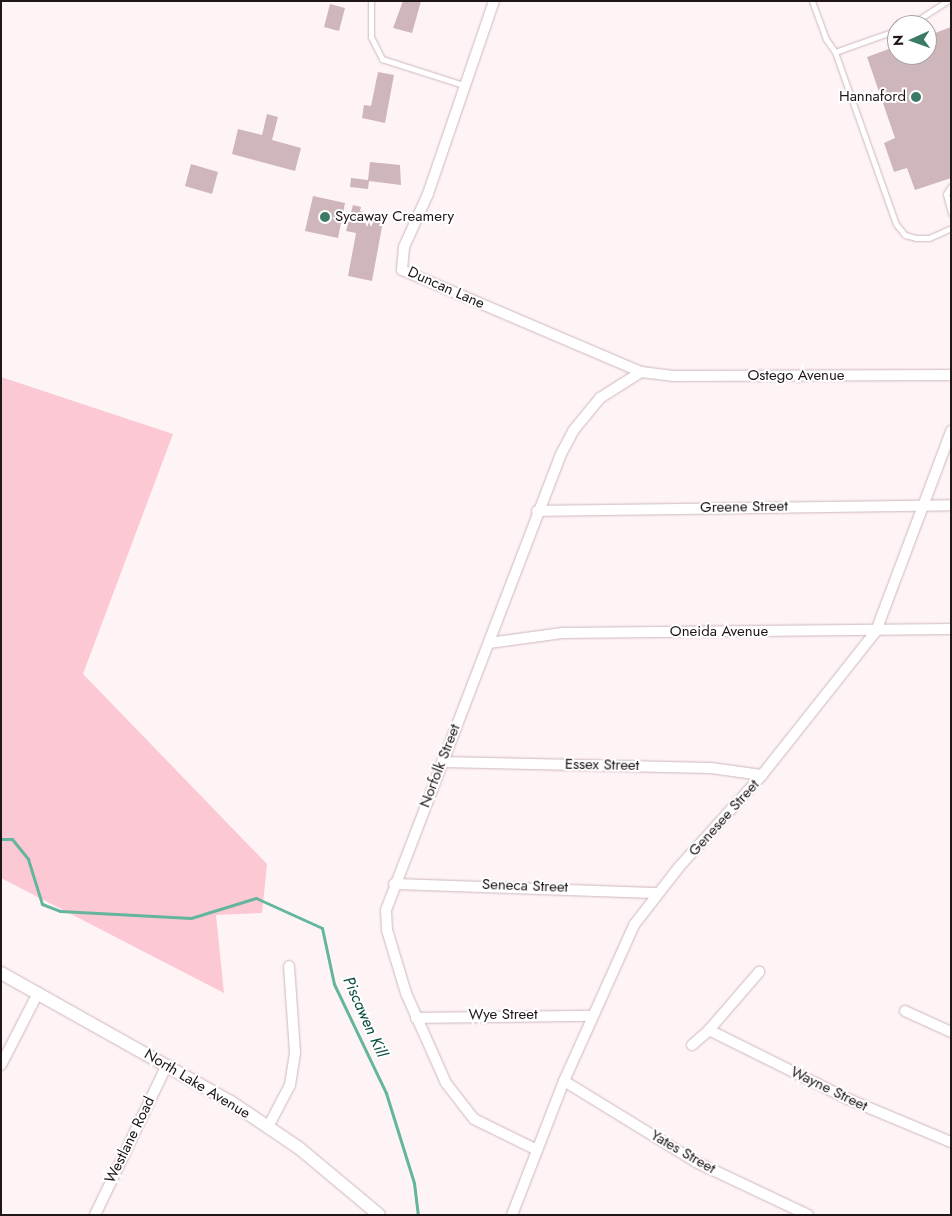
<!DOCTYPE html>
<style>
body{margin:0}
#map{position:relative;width:952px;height:1216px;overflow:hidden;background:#fef4f6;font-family:Jost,sans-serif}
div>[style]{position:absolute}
.green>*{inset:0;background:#fcc8d3}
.stream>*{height:3px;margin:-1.5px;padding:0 1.5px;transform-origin:1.5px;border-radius:1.5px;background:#64b59d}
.building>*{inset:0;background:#ceb6bb}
.roads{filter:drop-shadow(0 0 1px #cfb7bc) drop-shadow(0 0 1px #cfb7bc)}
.service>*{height:5px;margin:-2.5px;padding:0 2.5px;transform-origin:2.5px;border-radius:2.5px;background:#fff}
.minor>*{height:10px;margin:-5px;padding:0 5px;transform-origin:5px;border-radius:5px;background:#fff}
.tertiary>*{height:12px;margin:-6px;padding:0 6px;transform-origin:6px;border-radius:6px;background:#fff}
.dots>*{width:14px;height:14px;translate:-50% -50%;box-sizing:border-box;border:2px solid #fff;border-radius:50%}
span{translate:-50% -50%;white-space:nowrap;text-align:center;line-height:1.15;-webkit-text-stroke:4px #fff;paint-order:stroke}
.poi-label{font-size:15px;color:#1f1618}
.right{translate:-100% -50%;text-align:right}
.left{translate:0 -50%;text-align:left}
.street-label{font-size:15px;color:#1f1618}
.water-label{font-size:16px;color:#054d3d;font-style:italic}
.frame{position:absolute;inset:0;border:2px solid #1f1618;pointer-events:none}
.north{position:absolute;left:887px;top:15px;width:50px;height:50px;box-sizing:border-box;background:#fff;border:1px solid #a5a2a3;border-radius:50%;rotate:268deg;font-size:14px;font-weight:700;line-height:20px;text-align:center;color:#1f1618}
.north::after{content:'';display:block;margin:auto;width:18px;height:22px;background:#3b7a67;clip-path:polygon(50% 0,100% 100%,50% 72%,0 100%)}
</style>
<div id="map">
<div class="green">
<i style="clip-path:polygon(1px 377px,173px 434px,83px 674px,267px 864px,262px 913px,216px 915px,224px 993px,1px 878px)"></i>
</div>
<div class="stream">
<i style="left:1px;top:839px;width:11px"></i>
<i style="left:12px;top:839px;width:26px;rotate:51deg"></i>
<i style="left:28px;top:859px;width:47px;rotate:72.7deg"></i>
<i style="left:42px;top:904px;width:19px;rotate:21deg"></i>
<i style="left:60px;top:911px;width:131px;rotate:3.1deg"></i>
<i style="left:191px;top:918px;width:68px;rotate:-17.1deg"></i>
<i style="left:256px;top:898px;width:72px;rotate:24.4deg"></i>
<i style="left:322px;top:928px;width:57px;rotate:77.9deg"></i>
<i style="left:334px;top:984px;width:121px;rotate:64.5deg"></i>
<i style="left:386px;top:1093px;width:94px;rotate:72.7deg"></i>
<i style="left:414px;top:1183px;width:32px;rotate:83deg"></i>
</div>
<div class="building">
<i style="clip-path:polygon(403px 1px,421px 1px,412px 33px,393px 28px)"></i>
<i style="clip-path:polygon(330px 4px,345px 8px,339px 31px,324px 27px)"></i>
<i style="clip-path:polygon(951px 27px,951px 178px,915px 190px,907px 168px,894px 172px,884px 143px,895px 138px,867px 57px,897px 46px,897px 55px,927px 55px,927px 36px)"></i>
<i style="clip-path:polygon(378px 72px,394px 75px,385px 123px,362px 118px,364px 105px,371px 106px)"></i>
<i style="clip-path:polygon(267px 114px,278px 117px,272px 140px,301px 148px,295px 171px,232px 154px,238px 129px,262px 135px)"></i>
<i style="clip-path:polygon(370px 162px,400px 165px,401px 185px,369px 181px,368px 189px,350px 187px,351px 178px,368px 180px)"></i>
<i style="clip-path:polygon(191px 164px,218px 172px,212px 194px,185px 186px)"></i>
<i style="clip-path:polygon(313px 196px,345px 203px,338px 238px,305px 231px)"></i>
<i style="clip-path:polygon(353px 205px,361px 207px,360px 211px,384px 216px,372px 281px,348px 276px,356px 233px,346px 231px)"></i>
</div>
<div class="roads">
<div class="service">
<i style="left:371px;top:1px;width:36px;rotate:90deg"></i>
<i style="left:371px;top:37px;width:25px;rotate:63deg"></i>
<i style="left:382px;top:59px;width:85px;rotate:17.8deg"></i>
<i style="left:812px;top:1px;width:40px;rotate:69.8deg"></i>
<i style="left:826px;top:39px;width:16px;rotate:55deg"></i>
<i style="left:910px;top:25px;width:44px;rotate:-33deg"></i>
<i style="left:897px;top:30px;width:66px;rotate:160.5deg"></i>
<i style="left:835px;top:52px;width:182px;rotate:70.5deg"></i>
<i style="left:896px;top:224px;width:14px;rotate:51deg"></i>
<i style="left:905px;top:235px;width:11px;rotate:15deg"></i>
<i style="left:916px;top:238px;width:13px"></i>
<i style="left:929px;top:238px;width:24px;rotate:-24deg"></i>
<i style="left:951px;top:186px;width:9px;rotate:122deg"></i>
<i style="left:946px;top:194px;width:20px;rotate:75deg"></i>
</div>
<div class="minor">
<i style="left:494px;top:1px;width:204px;rotate:108.9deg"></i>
<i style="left:428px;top:194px;width:58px;rotate:114.4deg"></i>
<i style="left:404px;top:247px;width:23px;rotate:95deg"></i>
<i style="left:402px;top:270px;width:260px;rotate:23.1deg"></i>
<i style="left:641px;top:372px;width:32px;rotate:7deg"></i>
<i style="left:673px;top:376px;width:278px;rotate:-0.2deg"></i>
<i style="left:537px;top:511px;width:414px;rotate:-0.8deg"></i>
<i style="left:489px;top:643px;width:74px;rotate:-7.8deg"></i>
<i style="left:562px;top:633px;width:389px;rotate:-0.6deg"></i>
<i style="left:442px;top:762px;width:269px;rotate:1.3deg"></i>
<i style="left:711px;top:768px;width:51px;rotate:7.8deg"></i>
<i style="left:394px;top:884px;width:262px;rotate:2deg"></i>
<i style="left:905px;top:1011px;width:51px;rotate:24.5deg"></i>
<i style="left:416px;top:1018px;width:175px;rotate:-0.7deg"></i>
<i style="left:709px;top:1030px;width:155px;rotate:26.4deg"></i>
<i style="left:848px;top:1099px;width:112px;rotate:22.7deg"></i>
<i style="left:692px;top:1045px;width:23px;rotate:-41deg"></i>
<i style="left:709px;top:1030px;width:77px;rotate:-49.2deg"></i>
<i style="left:1px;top:1065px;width:81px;rotate:-62.8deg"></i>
<i style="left:564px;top:1081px;width:155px;rotate:31.5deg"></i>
<i style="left:696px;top:1162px;width:124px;rotate:25.3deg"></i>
<i style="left:268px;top:1127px;width:47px;rotate:-62.4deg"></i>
<i style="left:290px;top:1085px;width:33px;rotate:-81deg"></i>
<i style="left:295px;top:1052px;width:86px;rotate:-94deg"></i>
<i style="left:535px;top:1149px;width:68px;rotate:-153.8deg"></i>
<i style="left:474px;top:1119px;width:46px;rotate:-127.9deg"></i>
<i style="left:446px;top:1083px;width:98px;rotate:-114deg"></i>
<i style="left:406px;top:993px;width:66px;rotate:-106.8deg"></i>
<i style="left:387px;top:930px;width:20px;rotate:-93deg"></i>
<i style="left:386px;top:910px;width:488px;rotate:-69deg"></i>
<i style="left:561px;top:454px;width:26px;rotate:-62deg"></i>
<i style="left:573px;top:431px;width:43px;rotate:-50.7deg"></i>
<i style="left:600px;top:398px;width:49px;rotate:-32.4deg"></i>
<i style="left:95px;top:1215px;width:166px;rotate:-64.4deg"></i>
<i style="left:512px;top:1215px;width:144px;rotate:-68.8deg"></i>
<i style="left:564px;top:1081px;width:171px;rotate:-65.8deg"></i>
<i style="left:634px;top:925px;width:73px;rotate:-52.2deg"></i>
<i style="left:679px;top:867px;width:124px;rotate:-47.9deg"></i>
<i style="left:762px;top:775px;width:184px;rotate:-51.6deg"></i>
<i style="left:876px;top:631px;width:214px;rotate:-69.4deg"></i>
</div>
<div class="tertiary">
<i style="left:1px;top:973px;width:264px;rotate:29.3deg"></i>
<i style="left:231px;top:1102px;width:82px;rotate:34.1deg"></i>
<i style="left:299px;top:1148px;width:104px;rotate:39.9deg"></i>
</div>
</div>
<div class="dots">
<i style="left:916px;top:97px;background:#3b7a67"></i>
<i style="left:325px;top:217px;background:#3b7a67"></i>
</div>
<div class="poi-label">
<span class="right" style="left:906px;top:97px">Hannaford</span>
<span class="left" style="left:335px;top:217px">Sycaway Creamery</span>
</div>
<div class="street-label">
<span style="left:446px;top:288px;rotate:24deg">Duncan Lane</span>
<span style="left:796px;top:376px">Ostego Avenue</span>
<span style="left:744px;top:507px;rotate:-1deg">Greene Street</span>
<span style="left:719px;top:632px">Oneida Avenue</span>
<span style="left:602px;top:765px;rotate:1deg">Essex Street</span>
<span style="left:440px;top:766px;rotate:-69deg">Norfolk Street</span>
<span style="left:724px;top:818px;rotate:-48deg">Genesee Street</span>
<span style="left:525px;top:886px;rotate:2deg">Seneca Street</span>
<span style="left:503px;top:1015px">Wye Street</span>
<span style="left:197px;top:1084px;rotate:31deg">North Lake Avenue</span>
<span style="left:829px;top:1089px;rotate:26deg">Wayne Street</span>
<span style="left:130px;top:1140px;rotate:-64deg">Westlane Road</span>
<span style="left:683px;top:1152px;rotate:30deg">Yates Street</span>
</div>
<div class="water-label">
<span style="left:365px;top:1017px;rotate:66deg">Piscawen Kill</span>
</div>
<div class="frame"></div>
<div class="north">N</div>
</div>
